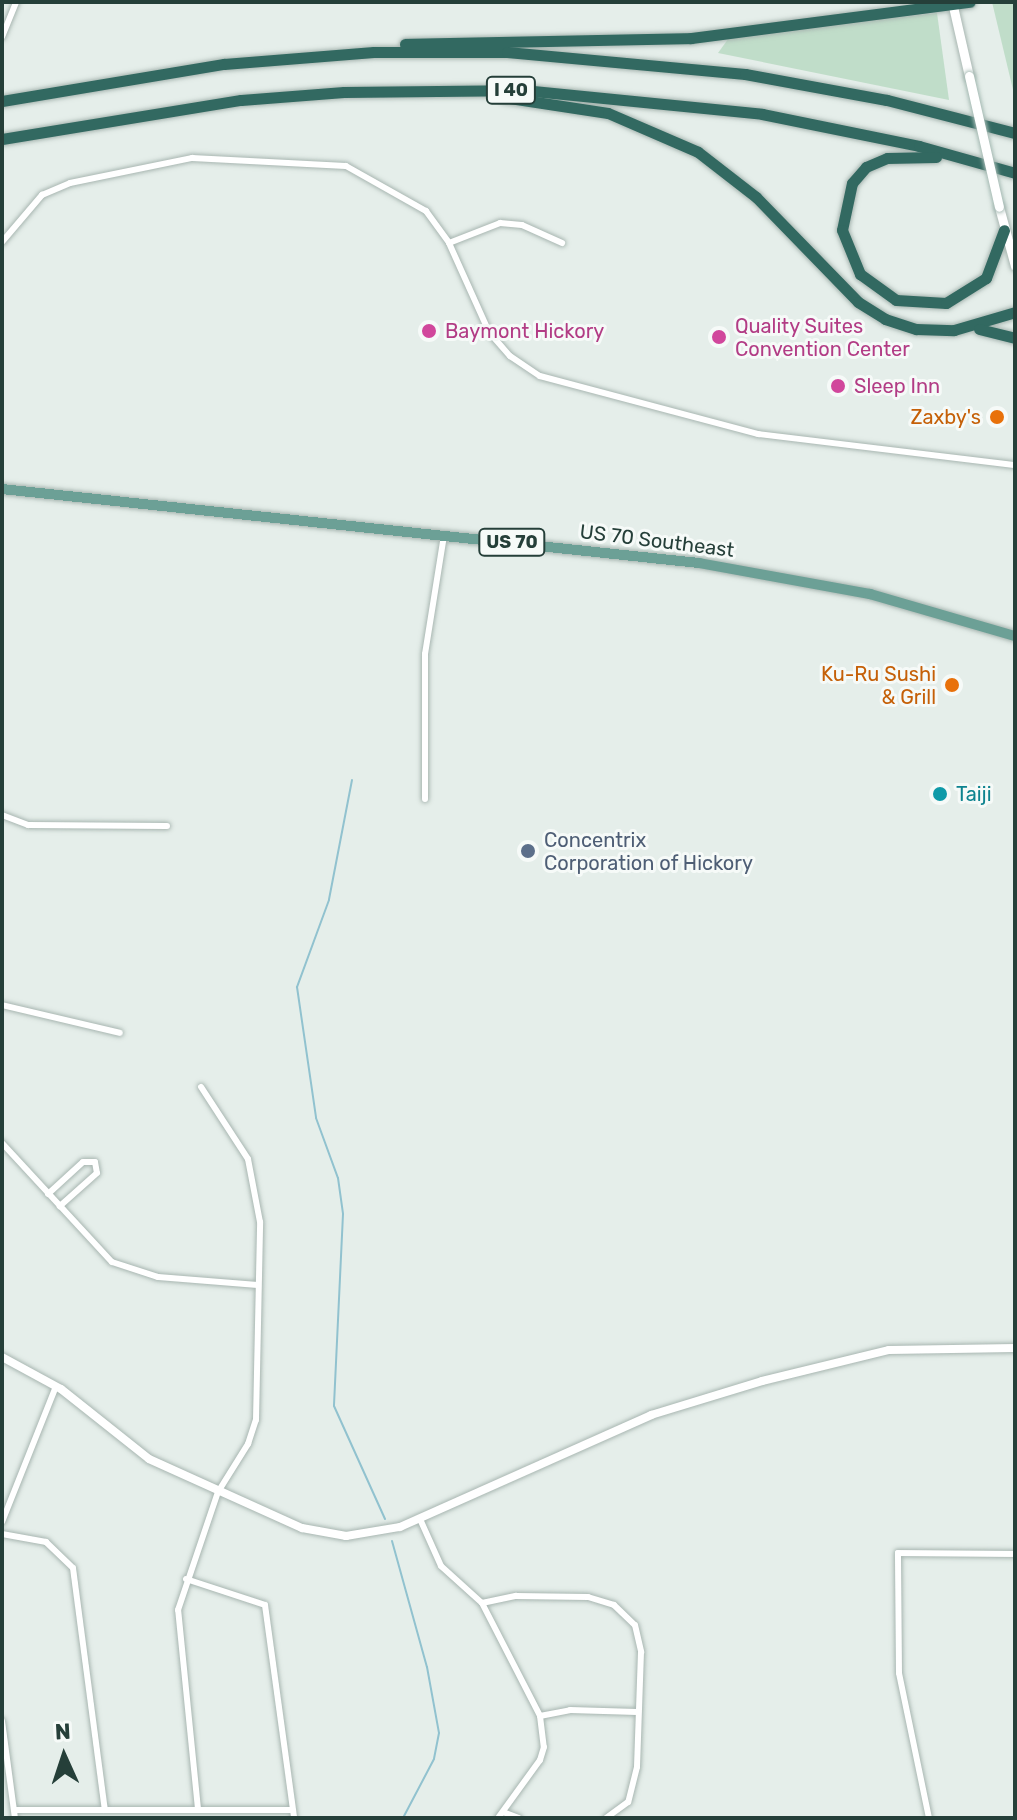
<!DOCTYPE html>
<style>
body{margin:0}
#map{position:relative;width:1017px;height:1820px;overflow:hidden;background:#e5eeea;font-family:Rubik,sans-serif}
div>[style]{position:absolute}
.green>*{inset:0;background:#c0ddc9}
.stream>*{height:2px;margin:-1px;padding:0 1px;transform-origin:1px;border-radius:1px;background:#91c2cf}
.roads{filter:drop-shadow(0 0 2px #a8b6b1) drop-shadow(0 0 2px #a8b6b1)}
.minor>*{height:6px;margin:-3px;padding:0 3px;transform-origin:3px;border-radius:3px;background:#fff}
.tertiary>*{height:8px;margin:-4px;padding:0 4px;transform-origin:4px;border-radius:4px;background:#fff}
.secondary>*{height:9px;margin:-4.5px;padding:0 4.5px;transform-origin:4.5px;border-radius:4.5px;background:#fff}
.primary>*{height:10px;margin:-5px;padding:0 5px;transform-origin:5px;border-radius:5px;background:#6ca096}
.motorway>*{height:11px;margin:-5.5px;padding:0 5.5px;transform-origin:5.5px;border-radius:5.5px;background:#326961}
.bridges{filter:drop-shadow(0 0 2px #a4b9b2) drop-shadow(0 0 2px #a4b9b2)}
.secondary-bridge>*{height:9px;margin:-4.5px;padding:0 4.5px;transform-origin:4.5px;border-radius:4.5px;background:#fff}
.dots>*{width:22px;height:22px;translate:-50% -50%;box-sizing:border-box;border:4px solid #f6faf8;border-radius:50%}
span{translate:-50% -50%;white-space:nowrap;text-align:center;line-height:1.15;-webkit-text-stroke:6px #f6faf8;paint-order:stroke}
.shield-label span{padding:2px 6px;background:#f6faf8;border:2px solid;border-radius:6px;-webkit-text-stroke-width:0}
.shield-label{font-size:18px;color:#253f39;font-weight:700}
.hotel-label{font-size:20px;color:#b23c85}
.left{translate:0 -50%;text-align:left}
.food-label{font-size:20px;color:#c56008}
.right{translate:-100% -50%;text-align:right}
.street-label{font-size:20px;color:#253f39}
.culture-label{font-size:20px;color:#0d838f}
.service-label{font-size:20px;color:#4e5e75}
.frame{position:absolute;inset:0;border:4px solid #253f39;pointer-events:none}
.north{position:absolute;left:24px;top:1716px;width:80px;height:80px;-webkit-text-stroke:6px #f6faf8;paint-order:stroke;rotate:357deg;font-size:22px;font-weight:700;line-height:32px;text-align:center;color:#253f39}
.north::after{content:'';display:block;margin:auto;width:28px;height:36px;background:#253f39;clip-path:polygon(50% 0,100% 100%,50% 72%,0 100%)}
</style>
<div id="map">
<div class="green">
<i style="clip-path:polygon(992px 2px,1015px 2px,1015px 98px)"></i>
<i style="clip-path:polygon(937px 13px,949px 100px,718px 53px,731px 35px)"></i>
</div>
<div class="stream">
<i style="left:352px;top:780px;width:122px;rotate:100.9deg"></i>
<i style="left:329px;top:900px;width:93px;rotate:110.2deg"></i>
<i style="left:297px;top:987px;width:132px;rotate:81.7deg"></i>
<i style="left:316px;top:1118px;width:64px;rotate:69.9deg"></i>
<i style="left:338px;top:1178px;width:36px;rotate:82deg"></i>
<i style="left:343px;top:1214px;width:192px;rotate:92.7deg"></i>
<i style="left:334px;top:1406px;width:124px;rotate:65.7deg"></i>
<i style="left:392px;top:1541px;width:131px;rotate:74.5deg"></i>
<i style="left:427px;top:1667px;width:67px;rotate:79.7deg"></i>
<i style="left:439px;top:1733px;width:26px;rotate:101deg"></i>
<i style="left:434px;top:1759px;width:67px;rotate:117.7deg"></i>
</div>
<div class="roads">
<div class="minor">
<i style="left:2px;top:37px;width:38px;rotate:-68deg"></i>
<i style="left:2px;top:242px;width:62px;rotate:-49.6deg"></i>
<i style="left:42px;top:195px;width:30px;rotate:-23deg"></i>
<i style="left:70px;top:183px;width:125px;rotate:-11.6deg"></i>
<i style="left:192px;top:158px;width:154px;rotate:3deg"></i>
<i style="left:346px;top:166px;width:92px;rotate:29.4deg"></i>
<i style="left:426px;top:211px;width:39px;rotate:54deg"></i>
<i style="left:449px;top:243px;width:98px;rotate:65.8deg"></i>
<i style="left:489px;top:332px;width:32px;rotate:49deg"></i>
<i style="left:510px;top:356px;width:36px;rotate:34deg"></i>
<i style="left:540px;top:376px;width:226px;rotate:14.9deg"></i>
<i style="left:758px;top:434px;width:259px;rotate:6.9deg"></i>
<i style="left:449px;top:243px;width:55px;rotate:-21.4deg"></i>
<i style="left:500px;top:223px;width:22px;rotate:5deg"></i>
<i style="left:522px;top:225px;width:44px;rotate:24.2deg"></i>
<i style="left:425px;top:799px;width:145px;rotate:-90deg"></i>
<i style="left:425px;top:654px;width:121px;rotate:-80.9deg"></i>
<i style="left:2px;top:815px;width:28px;rotate:21deg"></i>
<i style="left:28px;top:825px;width:139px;rotate:0.4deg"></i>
<i style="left:2px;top:1005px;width:121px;rotate:13.3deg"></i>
<i style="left:2px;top:1143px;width:162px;rotate:47.3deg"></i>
<i style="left:112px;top:1262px;width:48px;rotate:18.1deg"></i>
<i style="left:158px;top:1277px;width:100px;rotate:4.6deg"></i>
<i style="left:48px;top:1194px;width:47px;rotate:-42.4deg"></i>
<i style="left:83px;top:1162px;width:12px"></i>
<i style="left:95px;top:1162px;width:11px;rotate:80deg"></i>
<i style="left:97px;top:1173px;width:50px;rotate:138.3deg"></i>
<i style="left:420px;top:1519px;width:51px;rotate:65.9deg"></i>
<i style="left:441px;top:1566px;width:55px;rotate:42.1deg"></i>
<i style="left:482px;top:1603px;width:127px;rotate:62.8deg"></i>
<i style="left:540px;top:1716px;width:31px;rotate:83deg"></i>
<i style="left:544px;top:1747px;width:14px;rotate:107deg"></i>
<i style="left:540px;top:1760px;width:72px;rotate:125.9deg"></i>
<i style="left:2px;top:1522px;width:146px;rotate:-68.3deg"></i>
<i style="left:2px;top:1534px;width:45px;rotate:10.3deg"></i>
<i style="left:46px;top:1542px;width:37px;rotate:44deg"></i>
<i style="left:73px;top:1568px;width:244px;rotate:82.5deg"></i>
<i style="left:186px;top:1579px;width:83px;rotate:18.2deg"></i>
<i style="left:265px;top:1605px;width:215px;rotate:82.2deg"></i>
<i style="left:482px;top:1603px;width:35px;rotate:-12deg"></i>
<i style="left:516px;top:1596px;width:72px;rotate:0.8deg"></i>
<i style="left:588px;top:1597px;width:27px;rotate:17deg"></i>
<i style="left:614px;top:1605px;width:29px;rotate:44deg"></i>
<i style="left:635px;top:1625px;width:28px;rotate:77deg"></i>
<i style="left:641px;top:1652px;width:115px;rotate:92deg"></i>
<i style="left:637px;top:1767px;width:36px;rotate:104deg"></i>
<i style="left:628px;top:1802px;width:27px;rotate:144deg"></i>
<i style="left:540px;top:1716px;width:31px;rotate:-11deg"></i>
<i style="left:570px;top:1710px;width:67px;rotate:1.7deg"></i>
<i style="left:2px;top:1721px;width:98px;rotate:82.4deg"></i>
<i style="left:198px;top:1809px;width:200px;rotate:-95.7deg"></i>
<i style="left:178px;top:1610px;width:125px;rotate:-71.3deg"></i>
<i style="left:218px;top:1492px;width:57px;rotate:-58deg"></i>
<i style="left:248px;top:1444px;width:25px;rotate:-72deg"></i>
<i style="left:256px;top:1420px;width:198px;rotate:-88.8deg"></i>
<i style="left:260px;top:1222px;width:64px;rotate:-100.8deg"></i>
<i style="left:248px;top:1159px;width:86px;rotate:-123.1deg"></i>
<i style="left:14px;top:1810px;width:278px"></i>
<i style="left:503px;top:1812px;width:17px;rotate:21deg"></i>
<i style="left:929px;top:1818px;width:148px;rotate:-101.7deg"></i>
<i style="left:899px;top:1673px;width:120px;rotate:-90.5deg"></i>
<i style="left:898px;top:1553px;width:117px;rotate:0.5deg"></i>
</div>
<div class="tertiary">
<i style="left:2px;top:1357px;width:67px;rotate:28.5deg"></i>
<i style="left:61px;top:1389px;width:112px;rotate:38.5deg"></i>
<i style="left:149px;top:1459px;width:168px;rotate:24.3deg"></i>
<i style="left:302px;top:1528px;width:45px;rotate:10.3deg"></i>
<i style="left:346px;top:1536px;width:55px;rotate:-9.5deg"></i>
<i style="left:400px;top:1527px;width:275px;rotate:-24deg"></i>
<i style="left:651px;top:1415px;width:116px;rotate:-17deg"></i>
<i style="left:762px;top:1381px;width:131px;rotate:-13.7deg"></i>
<i style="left:889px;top:1350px;width:126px;rotate:-0.9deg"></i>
</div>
<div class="secondary">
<i style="left:952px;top:2px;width:76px;rotate:77.1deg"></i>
<i style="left:999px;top:207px;width:61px;rotate:74.8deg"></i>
</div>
<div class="primary">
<i style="left:2px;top:489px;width:701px;rotate:6.06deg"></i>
<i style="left:699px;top:563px;width:174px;rotate:10.3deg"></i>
<i style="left:870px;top:594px;width:151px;rotate:16.2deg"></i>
</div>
<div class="motorway">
<i style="left:405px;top:44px;width:286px;rotate:-1.2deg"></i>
<i style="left:691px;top:38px;width:281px;rotate:-7.4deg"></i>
<i style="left:503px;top:97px;width:106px;rotate:8.7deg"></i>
<i style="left:608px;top:113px;width:98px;rotate:23.4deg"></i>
<i style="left:698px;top:152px;width:73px;rotate:37.8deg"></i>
<i style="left:756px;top:197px;width:146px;rotate:45.8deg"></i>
<i style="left:858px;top:302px;width:32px;rotate:32deg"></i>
<i style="left:885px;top:319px;width:33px;rotate:18deg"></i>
<i style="left:916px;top:329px;width:38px;rotate:2deg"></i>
<i style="left:954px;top:330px;width:64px;rotate:-16.4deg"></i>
<i style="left:2px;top:101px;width:225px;rotate:-9.5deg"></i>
<i style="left:224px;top:64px;width:150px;rotate:-4.6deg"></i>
<i style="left:374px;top:52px;width:133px"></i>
<i style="left:507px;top:52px;width:239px;rotate:5.3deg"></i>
<i style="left:745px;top:74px;width:144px;rotate:10.4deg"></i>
<i style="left:887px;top:100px;width:132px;rotate:14.5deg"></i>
<i style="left:2px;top:139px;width:242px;rotate:-9.3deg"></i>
<i style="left:241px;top:100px;width:103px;rotate:-4.4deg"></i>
<i style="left:344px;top:92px;width:179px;rotate:-0.6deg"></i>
<i style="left:523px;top:90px;width:240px;rotate:5.7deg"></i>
<i style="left:762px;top:114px;width:160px;rotate:11.5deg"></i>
<i style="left:919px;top:146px;width:100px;rotate:15.7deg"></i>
<i style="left:936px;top:157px;width:49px;rotate:178.8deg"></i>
<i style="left:887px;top:158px;width:23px;rotate:157deg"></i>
<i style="left:866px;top:167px;width:21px;rotate:131deg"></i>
<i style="left:852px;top:183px;width:48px;rotate:102deg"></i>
<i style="left:842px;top:230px;width:48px;rotate:67.8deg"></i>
<i style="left:860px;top:274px;width:44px;rotate:35.8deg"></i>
<i style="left:896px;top:300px;width:50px;rotate:3.4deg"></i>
<i style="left:946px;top:303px;width:47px;rotate:-32deg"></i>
<i style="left:986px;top:278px;width:51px;rotate:-69.4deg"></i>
<i style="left:979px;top:329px;width:37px;rotate:14deg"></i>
</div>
</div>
<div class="bridges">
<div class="secondary-bridge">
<i style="left:969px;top:76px;width:134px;rotate:77.1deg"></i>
</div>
</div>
<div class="dots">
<i style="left:429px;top:331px;background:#d1479c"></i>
<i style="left:719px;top:337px;background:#d1479c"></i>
<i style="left:838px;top:386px;background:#d1479c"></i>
<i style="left:997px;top:417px;background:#e8710a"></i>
<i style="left:952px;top:685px;background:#e8710a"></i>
<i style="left:940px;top:794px;background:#0f9aa8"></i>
<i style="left:528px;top:851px;background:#5c6f8a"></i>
</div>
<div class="shield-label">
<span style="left:511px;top:90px">I 40</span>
<span style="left:512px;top:542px">US 70</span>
</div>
<div class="hotel-label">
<span class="left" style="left:735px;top:338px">Quality Suites<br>Convention Center</span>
<span class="left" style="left:445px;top:331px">Baymont Hickory</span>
<span class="left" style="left:854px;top:386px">Sleep Inn</span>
</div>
<div class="food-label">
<span class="right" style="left:981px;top:417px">Zaxby's</span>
<span class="right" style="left:936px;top:686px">Ku-Ru Sushi<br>&amp; Grill</span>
</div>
<div class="street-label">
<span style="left:657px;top:541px;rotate:7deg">US 70 Southeast</span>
</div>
<div class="culture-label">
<span class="left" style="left:956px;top:794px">Taiji</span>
</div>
<div class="service-label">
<span class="left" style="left:544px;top:852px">Concentrix<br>Corporation of Hickory</span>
</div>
<div class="frame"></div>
<div class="north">N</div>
</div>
